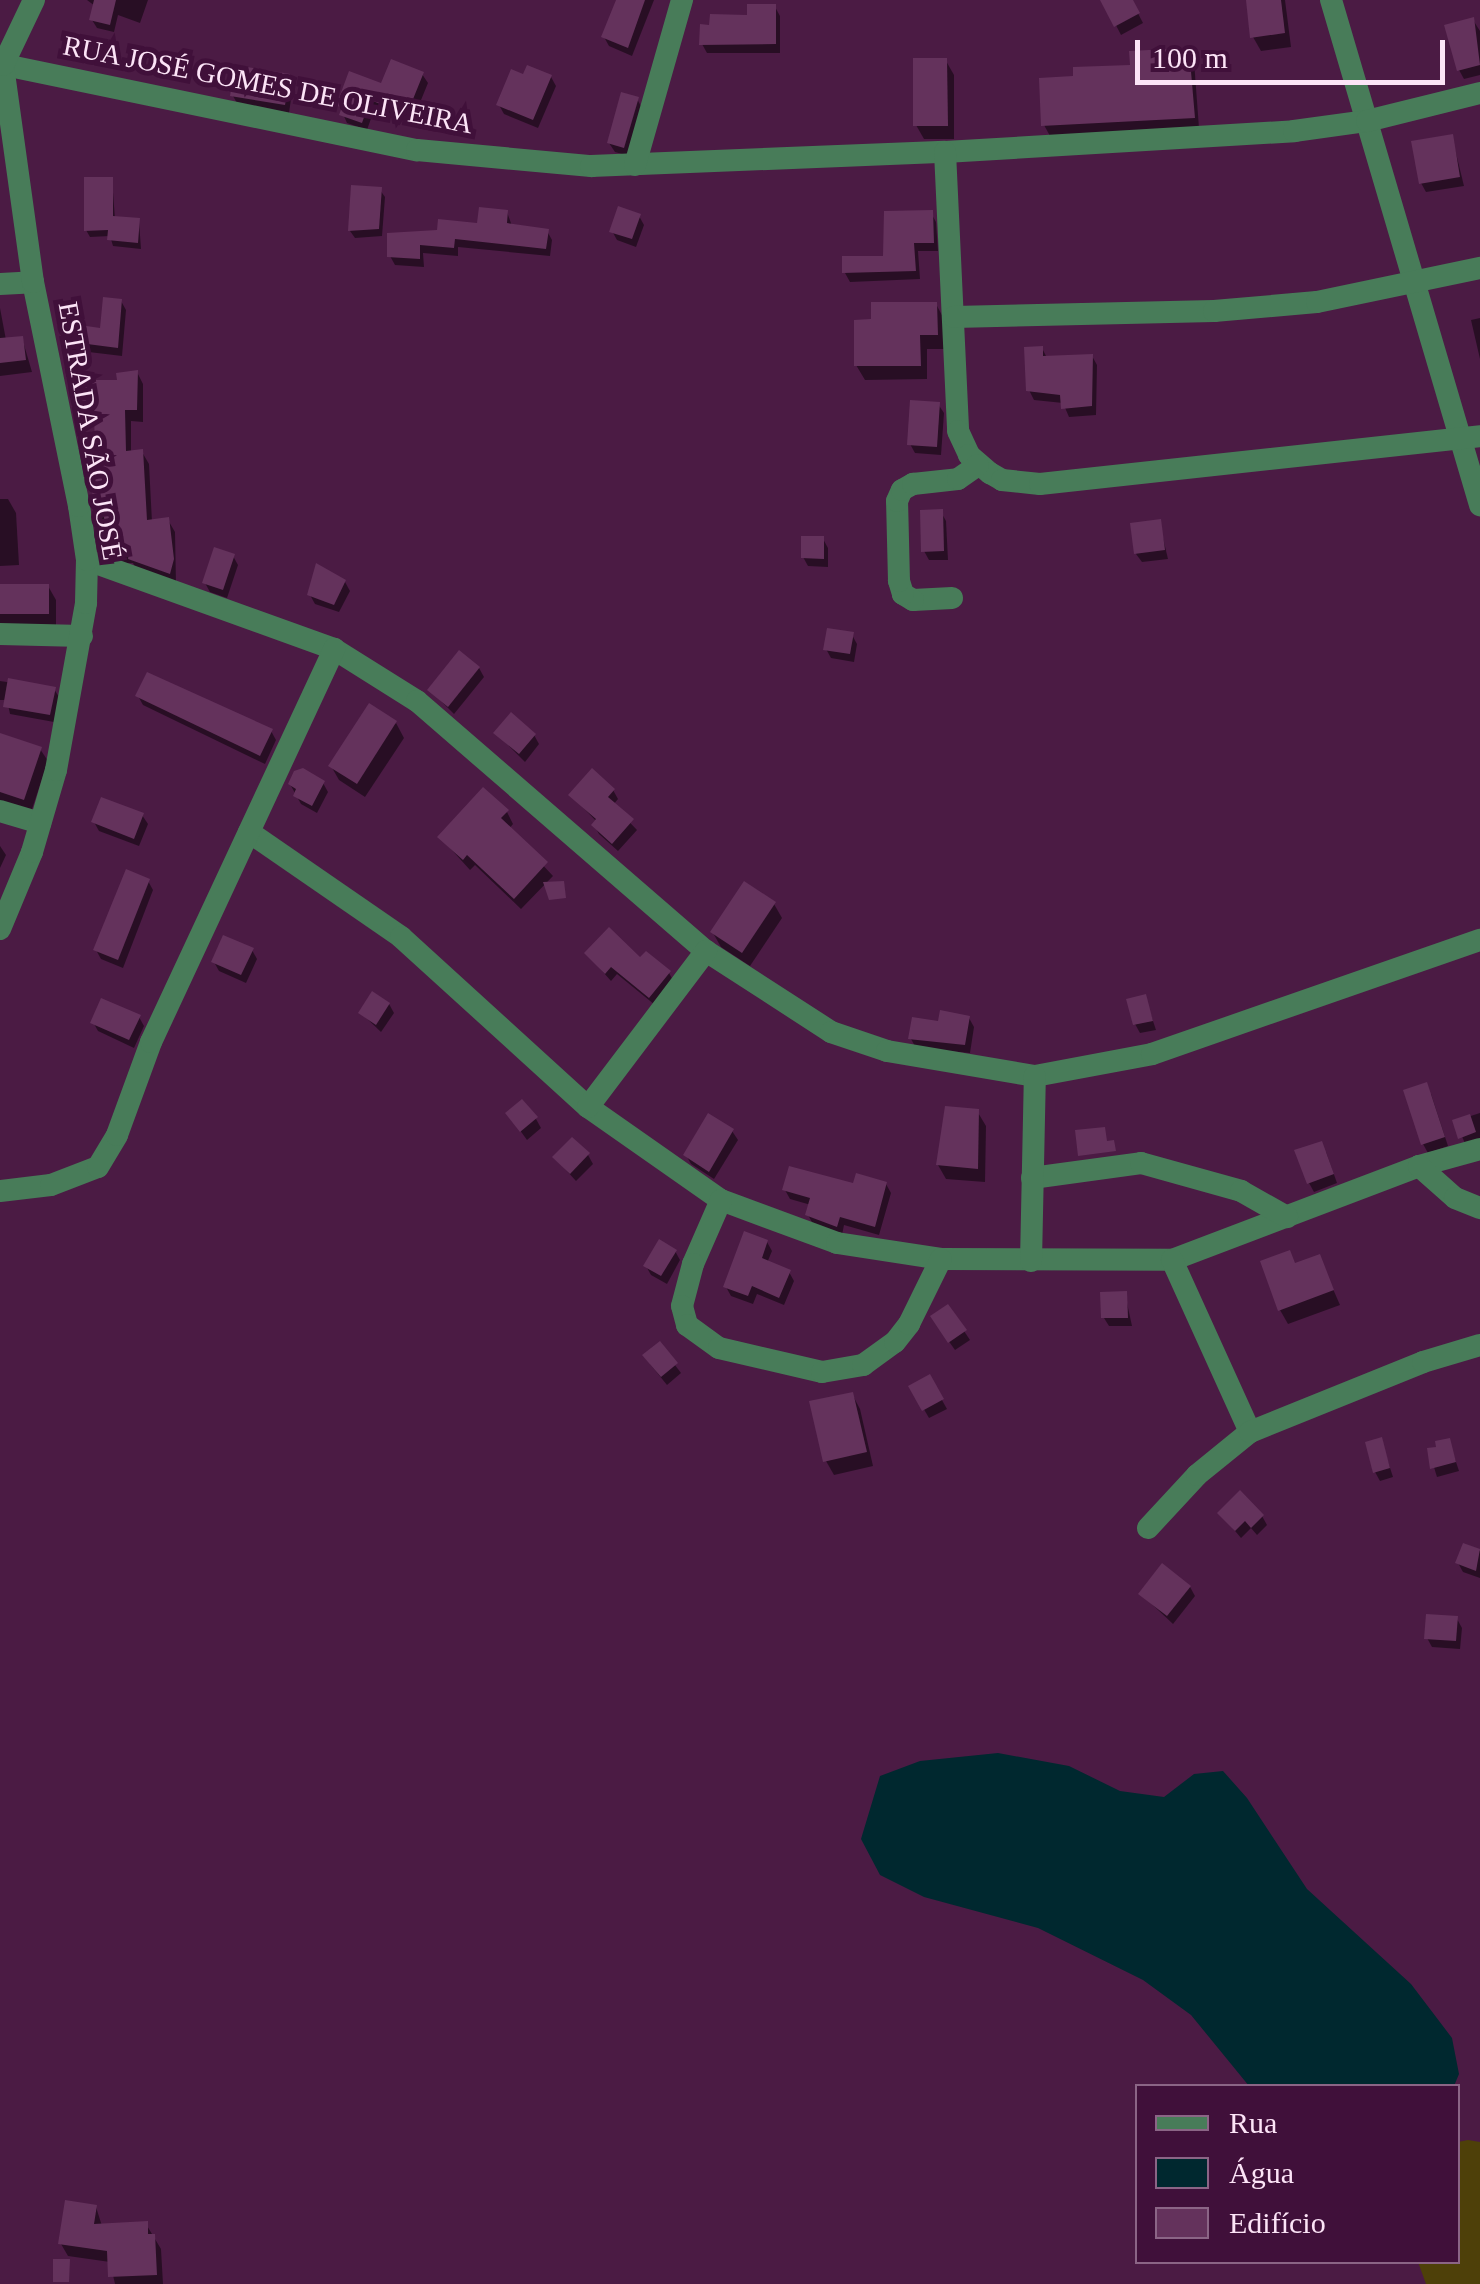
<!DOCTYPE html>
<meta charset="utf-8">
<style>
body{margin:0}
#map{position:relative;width:1480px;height:2284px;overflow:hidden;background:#4b1b44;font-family:"Times New Roman",serif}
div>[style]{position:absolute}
.green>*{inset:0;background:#4e4009}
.water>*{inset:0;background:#00282f}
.shadow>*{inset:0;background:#0007}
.building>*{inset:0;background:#64325c}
.minor>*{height:22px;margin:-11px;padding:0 11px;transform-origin:11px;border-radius:11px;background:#487c59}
span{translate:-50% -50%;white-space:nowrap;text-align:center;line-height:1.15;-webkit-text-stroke:10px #40103a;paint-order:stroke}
.street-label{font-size:28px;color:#fce4f7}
.legend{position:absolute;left:1135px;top:2084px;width:325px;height:180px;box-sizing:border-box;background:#40103a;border:2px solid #8b6586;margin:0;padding:12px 18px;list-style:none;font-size:30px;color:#fce4f7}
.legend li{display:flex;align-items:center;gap:20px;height:50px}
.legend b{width:50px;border:2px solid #8b6586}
.scale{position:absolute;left:1135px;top:40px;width:310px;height:45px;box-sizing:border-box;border:5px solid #fce4f7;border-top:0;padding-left:12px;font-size:30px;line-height:35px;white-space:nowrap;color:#fce4f7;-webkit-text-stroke:8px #40103a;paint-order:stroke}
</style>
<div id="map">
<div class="green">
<i style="clip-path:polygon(1468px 2140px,1480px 2142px,1480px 2284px,1426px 2284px,1418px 2262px,1458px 2262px,1458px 2142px)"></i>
</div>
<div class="water">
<i style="clip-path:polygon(998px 1753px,1069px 1766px,1120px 1791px,1164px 1797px,1194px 1774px,1223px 1771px,1247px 1798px,1307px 1889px,1411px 1984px,1452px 2038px,1459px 2074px,1454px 2086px,1249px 2086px,1191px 2015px,1143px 1980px,1038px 1928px,924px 1897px,880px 1875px,861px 1839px,880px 1776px,920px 1761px)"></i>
</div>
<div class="shadow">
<i style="clip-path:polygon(87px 0,148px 0,140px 23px,118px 15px,114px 32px,97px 28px,92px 20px,95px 6px)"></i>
<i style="clip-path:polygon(619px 0,654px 0,632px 56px,609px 46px,604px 37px)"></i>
<i style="clip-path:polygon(1103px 0,1131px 0,1143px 23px,1121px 35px)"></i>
<i style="clip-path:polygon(1248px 0,1285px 0,1291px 47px,1261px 51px,1253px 37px)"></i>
<i style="clip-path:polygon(775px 7px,780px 16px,780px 53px,707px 53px,702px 44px)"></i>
<i style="clip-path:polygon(1473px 20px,1480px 31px,1480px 75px,1464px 79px,1459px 70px)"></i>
<i style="clip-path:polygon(1188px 51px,1194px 61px,1199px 128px,1050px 136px,1044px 125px,1076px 79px)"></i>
<i style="clip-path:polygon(946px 61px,954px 75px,954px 139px,924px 139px,916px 125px)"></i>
<i style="clip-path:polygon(422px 74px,428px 83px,412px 122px,375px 107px,367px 130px,347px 123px,339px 105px)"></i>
<i style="clip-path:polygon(288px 76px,293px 85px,289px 113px,238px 105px,233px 96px)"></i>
<i style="clip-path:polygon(551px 77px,556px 86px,538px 128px,504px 114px,499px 105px,525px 78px)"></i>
<i style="clip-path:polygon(637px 99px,642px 108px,629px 156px,615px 152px,609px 143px)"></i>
<i style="clip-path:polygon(1452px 137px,1464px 186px,1426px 192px,1421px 183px)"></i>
<i style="clip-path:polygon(112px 179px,115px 219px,139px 221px,141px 249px,113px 246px,110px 236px,90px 237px,86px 230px)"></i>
<i style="clip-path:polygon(380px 190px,385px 197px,382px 236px,355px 238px,350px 231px)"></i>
<i style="clip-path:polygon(507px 212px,512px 226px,547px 231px,552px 240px,550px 256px,458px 247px,458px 256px,423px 253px,424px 267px,395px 265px,390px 256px,440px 233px,480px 225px)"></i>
<i style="clip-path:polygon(931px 213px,936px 222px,938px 251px,918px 251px,920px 279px,850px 282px,845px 273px,885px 259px)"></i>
<i style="clip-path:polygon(639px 216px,644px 225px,636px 247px,617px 240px,612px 231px)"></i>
<i style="clip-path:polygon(121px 301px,126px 310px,122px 356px,72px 350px,67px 341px,103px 331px)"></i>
<i style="clip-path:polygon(936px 304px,944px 319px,945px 349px,927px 349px,927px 379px,865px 380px,856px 365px,874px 322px)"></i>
<i style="clip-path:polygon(0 308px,6px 340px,22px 338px,32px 372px,0 376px)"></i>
<i style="clip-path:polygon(1480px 318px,1480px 359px,1471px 320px)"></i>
<i style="clip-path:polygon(1042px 348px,1047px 358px,1092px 356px,1097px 365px,1096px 415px,1069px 417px,1063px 403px,1034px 400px,1029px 390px)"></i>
<i style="clip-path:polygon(137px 372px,143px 384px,143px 422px,131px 421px,131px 453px,142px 452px,149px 464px,152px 522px,168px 520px,175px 532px,176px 584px,137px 571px,133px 563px,117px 563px,110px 551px,108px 529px,98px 518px,97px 422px,86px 424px,79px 412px)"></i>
<i style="clip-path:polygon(938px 404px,944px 413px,941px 455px,915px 453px,910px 444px)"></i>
<i style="clip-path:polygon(0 499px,8px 499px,16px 513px,19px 565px,0 566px)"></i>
<i style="clip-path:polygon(941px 512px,946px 521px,948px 560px,929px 560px,924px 551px)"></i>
<i style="clip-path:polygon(1159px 521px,1168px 559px,1142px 562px,1136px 554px)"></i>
<i style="clip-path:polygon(823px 539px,828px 548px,828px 567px,808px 566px,803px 557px)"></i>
<i style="clip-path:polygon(233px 556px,238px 565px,227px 598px,210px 592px,205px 583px)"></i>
<i style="clip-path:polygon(345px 582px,350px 591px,339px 612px,315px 604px,310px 595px)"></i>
<i style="clip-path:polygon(0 586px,48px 586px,56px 600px,56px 628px,0 628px)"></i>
<i style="clip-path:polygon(852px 635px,857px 644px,854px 662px,831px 658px,826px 649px)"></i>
<i style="clip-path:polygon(479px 668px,484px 677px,454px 714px,430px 690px)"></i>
<i style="clip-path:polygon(0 681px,54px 689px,59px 697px,54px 722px,10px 714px,7px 700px,0 700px)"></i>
<i style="clip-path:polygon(138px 696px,271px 731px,276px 740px,265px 764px,143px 705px)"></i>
<i style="clip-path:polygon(396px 723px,404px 738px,365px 797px,339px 780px,331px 766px)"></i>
<i style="clip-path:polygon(496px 733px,534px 735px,539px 744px,525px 762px)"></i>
<i style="clip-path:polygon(0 736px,40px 749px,48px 761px,31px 812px,0 802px)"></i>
<i style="clip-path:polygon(323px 783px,328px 792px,317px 813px,301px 804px,290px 784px)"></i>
<i style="clip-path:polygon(613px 790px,618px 799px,613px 805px,637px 830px,618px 851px,599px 834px,594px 825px,597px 822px,571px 795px)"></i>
<i style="clip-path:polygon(507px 812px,513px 824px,509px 829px,553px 876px,521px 909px,475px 865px,470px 870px,440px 837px)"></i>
<i style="clip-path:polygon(142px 815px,148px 824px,139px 846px,99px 831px,94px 822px)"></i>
<i style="clip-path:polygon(0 846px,6px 855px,0 868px)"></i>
<i style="clip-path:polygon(148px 881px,153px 890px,123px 968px,101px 959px,96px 950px)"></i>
<i style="clip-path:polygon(774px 904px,782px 918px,750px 966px,721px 947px,713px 933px)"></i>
<i style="clip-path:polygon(252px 950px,257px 959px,246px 983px,219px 971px,214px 962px)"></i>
<i style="clip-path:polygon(587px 954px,641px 961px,669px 973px,674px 982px,655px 1005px,617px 974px,611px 981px)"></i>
<i style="clip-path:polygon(1145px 997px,1156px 1030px,1140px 1033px,1135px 1024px)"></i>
<i style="clip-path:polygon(389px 1004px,394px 1013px,381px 1032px,361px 1013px)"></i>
<i style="clip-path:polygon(139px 1017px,144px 1026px,134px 1048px,98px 1031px,93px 1022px)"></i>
<i style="clip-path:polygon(969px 1018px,974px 1027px,970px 1053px,916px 1048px,911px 1039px,940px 1024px)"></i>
<i style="clip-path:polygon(1431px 1094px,1448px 1146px,1428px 1153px,1423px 1144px)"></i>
<i style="clip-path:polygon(977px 1111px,986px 1126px,985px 1182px,946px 1179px,938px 1165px)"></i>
<i style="clip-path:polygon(1480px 1113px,1480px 1147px,1468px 1150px,1455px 1121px)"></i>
<i style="clip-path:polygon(536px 1119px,541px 1128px,527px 1140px,514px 1122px)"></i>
<i style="clip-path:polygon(732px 1131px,738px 1140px,714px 1179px,691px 1164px,686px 1155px)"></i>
<i style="clip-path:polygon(1326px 1152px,1337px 1183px,1314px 1192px,1309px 1183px)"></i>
<i style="clip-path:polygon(588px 1155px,593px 1164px,576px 1181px,555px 1158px)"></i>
<i style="clip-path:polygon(886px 1184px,891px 1193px,879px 1235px,844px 1225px,842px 1235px,813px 1224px,808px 1215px,811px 1205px,790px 1199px,785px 1190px)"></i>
<i style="clip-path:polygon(767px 1242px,772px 1251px,767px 1263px,789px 1272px,794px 1281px,784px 1305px,757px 1294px,753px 1304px,731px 1296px,726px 1287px)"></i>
<i style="clip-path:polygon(675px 1251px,680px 1260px,667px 1284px,651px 1275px,646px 1266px)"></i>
<i style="clip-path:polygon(1319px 1257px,1340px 1305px,1288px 1324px,1280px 1310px,1296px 1265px)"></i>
<i style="clip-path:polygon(1125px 1294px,1132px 1326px,1109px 1326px,1104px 1318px)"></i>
<i style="clip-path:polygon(938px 1326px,964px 1331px,970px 1340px,955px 1350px)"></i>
<i style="clip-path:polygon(659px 1344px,681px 1373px,667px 1385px,650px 1364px)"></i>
<i style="clip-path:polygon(929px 1377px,947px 1409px,929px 1418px,911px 1387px)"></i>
<i style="clip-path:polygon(852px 1394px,860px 1409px,873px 1466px,834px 1475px,826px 1461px)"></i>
<i style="clip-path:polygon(1381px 1440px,1393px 1477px,1380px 1481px,1375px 1472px)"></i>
<i style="clip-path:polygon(1449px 1441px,1459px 1471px,1437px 1477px,1429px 1451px)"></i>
<i style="clip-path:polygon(1220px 1513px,1262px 1516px,1267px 1525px,1257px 1535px,1251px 1528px,1241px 1538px)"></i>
<i style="clip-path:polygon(1464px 1546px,1480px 1551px,1480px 1578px,1463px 1572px,1458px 1563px)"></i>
<i style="clip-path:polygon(1190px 1587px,1195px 1596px,1173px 1624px,1141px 1594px)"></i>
<i style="clip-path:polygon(1457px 1619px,1462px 1628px,1460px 1649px,1432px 1647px,1427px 1638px)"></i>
<i style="clip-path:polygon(96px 2207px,102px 2226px,146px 2224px,161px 2249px,163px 2284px,115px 2284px,110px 2262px,68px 2256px,61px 2244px)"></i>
</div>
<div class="building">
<i style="clip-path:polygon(94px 0,116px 0,110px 25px,89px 20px)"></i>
<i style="clip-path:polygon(616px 0,645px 0,628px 48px,601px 37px)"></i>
<i style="clip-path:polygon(1100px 0,1133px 0,1140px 13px,1114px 27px)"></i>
<i style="clip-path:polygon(1246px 0,1281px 0,1285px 33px,1250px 38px)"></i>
<i style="clip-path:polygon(747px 4px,776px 4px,776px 44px,699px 45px,700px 24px,709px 25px,710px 14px,747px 15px)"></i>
<i style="clip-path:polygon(1474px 17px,1480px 65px,1457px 71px,1444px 25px)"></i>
<i style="clip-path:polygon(1189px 48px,1195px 118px,1041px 126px,1039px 78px,1073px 76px,1073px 67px,1130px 65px,1129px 51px)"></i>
<i style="clip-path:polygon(913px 58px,947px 58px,948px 126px,913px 126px)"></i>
<i style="clip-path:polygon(391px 59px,424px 72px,407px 114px,370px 100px,362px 123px,339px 115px,342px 107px,336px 106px,349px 71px,381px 83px)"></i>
<i style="clip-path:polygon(235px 65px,290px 74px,285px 105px,230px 96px)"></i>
<i style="clip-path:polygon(527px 65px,552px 75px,533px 120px,496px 105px,511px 69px,523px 74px)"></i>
<i style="clip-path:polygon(621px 92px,639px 97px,624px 148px,607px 143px)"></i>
<i style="clip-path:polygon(1453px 134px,1460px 177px,1419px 184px,1411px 141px)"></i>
<i style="clip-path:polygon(84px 177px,113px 177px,113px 216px,140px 218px,138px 243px,107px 240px,108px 230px,84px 231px)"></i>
<i style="clip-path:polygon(351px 185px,382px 187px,379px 229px,348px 231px)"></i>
<i style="clip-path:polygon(618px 206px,641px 214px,632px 239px,609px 232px)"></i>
<i style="clip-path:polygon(479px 207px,508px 210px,507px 223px,549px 229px,546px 249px,455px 239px,454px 248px,420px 245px,420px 259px,387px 257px,387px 233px,437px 230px,438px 219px,477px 223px)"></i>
<i style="clip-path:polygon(933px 210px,934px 243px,914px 243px,916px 271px,842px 273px,842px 256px,883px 256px,884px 211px)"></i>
<i style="clip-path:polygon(103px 297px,122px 299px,118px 348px,64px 341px,66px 323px,100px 328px)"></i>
<i style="clip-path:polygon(871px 302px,937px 302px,938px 335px,920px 335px,921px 366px,854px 366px,854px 320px,871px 319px)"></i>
<i style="clip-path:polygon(23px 336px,26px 360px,0 363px,0 338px)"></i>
<i style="clip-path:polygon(1043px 346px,1043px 356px,1093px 354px,1092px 406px,1061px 409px,1060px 395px,1026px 391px,1024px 347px)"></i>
<i style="clip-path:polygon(138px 370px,137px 410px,125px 410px,126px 451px,143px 449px,147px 520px,169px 517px,174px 559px,170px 574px,128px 559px,129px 552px,108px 551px,104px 517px,96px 518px,87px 456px,95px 455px,94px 410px,77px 412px,72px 380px,117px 380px,116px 373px)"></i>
<i style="clip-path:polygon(910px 400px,940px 402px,937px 447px,907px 445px)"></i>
<i style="clip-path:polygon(943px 509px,944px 551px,921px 552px,920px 510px)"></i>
<i style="clip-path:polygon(1161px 519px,1165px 550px,1134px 554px,1130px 523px)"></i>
<i style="clip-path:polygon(801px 536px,824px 536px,824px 559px,801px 558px)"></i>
<i style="clip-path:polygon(214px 547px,235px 554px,223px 590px,202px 583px)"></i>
<i style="clip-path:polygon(316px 563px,346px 580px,334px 605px,307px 595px)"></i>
<i style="clip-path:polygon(0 584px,49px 584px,49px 614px,0 614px)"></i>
<i style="clip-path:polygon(827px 628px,854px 632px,850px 654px,823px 650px)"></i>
<i style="clip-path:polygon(459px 650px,480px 667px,448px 707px,427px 690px)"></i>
<i style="clip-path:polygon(147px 672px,273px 729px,260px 756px,135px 696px)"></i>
<i style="clip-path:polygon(8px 678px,56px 687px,50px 715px,3px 707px)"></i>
<i style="clip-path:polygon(369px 703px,397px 721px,357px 784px,328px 766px)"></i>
<i style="clip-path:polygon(511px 712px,536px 734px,519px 754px,493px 733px)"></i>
<i style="clip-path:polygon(0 733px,42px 747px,24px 800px,0 792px)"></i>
<i style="clip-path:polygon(303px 768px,325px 781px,312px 806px,293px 796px,296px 789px,288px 784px,294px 771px)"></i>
<i style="clip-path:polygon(592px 768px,615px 789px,608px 797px,634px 819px,612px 844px,591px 825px,596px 819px,568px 795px)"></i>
<i style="clip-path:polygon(483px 787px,509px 810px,501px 818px,548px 862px,514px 899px,467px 855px,463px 860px,437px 837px)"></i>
<i style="clip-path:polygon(101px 797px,144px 813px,134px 839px,91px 822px)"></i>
<i style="clip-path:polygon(126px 869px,150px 879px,118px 960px,93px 950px)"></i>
<i style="clip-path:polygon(564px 881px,566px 898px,549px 900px,543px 882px)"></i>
<i style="clip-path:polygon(744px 881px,776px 902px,742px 953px,710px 932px)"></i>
<i style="clip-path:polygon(609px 927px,640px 957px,646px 951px,671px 971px,649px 998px,611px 967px,605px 974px,584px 953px)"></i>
<i style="clip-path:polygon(223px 935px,254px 948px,241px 975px,211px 962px)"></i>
<i style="clip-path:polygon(372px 991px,390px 1003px,376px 1025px,358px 1013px)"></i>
<i style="clip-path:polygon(1146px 994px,1153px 1021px,1133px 1025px,1126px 999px)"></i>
<i style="clip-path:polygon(101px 998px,141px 1015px,129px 1040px,90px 1023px)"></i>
<i style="clip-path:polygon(940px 1010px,970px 1016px,965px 1045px,908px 1039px,912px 1017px,938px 1021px)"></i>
<i style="clip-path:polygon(1427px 1082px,1445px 1137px,1421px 1145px,1403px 1090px)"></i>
<i style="clip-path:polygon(522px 1099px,538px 1117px,520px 1132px,505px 1113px)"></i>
<i style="clip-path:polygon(945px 1106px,979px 1109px,978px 1169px,936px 1165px)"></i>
<i style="clip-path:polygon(708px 1113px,734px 1129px,709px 1172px,683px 1155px)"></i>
<i style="clip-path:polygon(1470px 1114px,1476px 1132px,1458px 1139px,1452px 1120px)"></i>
<i style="clip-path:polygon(1105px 1127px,1107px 1141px,1114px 1140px,1116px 1151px,1078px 1156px,1075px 1130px)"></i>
<i style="clip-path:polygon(572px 1137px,590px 1153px,570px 1174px,552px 1157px)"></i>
<i style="clip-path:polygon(1322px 1141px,1334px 1174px,1307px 1184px,1294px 1150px)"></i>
<i style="clip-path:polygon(789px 1166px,853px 1183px,856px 1173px,887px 1182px,875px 1227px,840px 1217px,837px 1227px,805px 1215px,810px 1198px,782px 1190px)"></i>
<i style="clip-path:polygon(744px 1231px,768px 1240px,762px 1258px,791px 1270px,779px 1298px,752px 1286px,748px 1296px,723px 1287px)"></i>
<i style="clip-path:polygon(659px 1239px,677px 1250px,661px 1276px,643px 1266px)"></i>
<i style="clip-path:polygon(1290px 1250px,1295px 1263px,1320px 1254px,1334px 1290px,1278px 1311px,1260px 1261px)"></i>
<i style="clip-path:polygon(1127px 1291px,1128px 1318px,1101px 1318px,1100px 1292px)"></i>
<i style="clip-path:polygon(948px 1304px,967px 1330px,948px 1343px,930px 1316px)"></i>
<i style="clip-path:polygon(660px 1341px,678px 1363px,661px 1377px,642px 1355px)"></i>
<i style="clip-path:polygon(930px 1374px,944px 1399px,922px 1411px,908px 1386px)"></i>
<i style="clip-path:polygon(853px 1392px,867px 1452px,823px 1462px,809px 1401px)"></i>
<i style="clip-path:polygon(1382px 1437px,1390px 1468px,1373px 1473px,1365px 1442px)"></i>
<i style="clip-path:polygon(1450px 1438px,1456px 1462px,1430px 1469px,1427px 1448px,1436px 1447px,1435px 1441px)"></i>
<i style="clip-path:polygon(1240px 1490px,1264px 1515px,1251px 1528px,1245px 1521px,1235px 1531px,1217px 1513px)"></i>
<i style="clip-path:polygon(1463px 1543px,1480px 1549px,1476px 1571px,1455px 1563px)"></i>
<i style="clip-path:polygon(1162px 1563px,1191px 1586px,1167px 1616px,1138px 1594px)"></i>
<i style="clip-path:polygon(1426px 1614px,1458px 1616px,1456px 1641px,1424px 1639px)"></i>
<i style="clip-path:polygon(65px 2200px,97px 2205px,94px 2224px,148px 2221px,148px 2234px,155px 2234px,157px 2275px,108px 2277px,107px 2251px,58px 2244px)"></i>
<i style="clip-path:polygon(53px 2259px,70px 2259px,69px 2282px,53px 2282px)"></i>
</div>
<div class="minor">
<i style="left:1331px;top:0;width:527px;rotate:73.56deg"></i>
<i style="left:0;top:64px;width:426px;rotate:11.7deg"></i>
<i style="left:417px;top:150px;width:175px;rotate:5.3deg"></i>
<i style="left:591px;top:166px;width:354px;rotate:-2.3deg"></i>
<i style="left:945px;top:152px;width:350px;rotate:-3.4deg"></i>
<i style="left:1294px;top:131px;width:74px;rotate:-7.8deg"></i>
<i style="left:1367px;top:121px;width:116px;rotate:-13.9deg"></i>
<i style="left:945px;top:152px;width:279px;rotate:87.3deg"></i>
<i style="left:958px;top:431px;width:26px;rotate:65deg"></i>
<i style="left:969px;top:455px;width:28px;rotate:41deg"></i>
<i style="left:990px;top:473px;width:14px;rotate:30deg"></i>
<i style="left:1002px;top:480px;width:38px;rotate:6deg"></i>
<i style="left:1040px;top:484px;width:443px;rotate:-6.2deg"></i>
<i style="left:635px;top:165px;width:172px;rotate:-74.1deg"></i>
<i style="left:0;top:284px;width:33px;rotate:-3deg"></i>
<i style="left:954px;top:317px;width:260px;rotate:-1.3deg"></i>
<i style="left:1214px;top:311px;width:103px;rotate:-5deg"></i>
<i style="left:1317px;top:302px;width:167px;rotate:-11.8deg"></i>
<i style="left:87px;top:560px;width:263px;rotate:19.8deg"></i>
<i style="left:334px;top:649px;width:98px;rotate:32.1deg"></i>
<i style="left:417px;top:701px;width:382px;rotate:40.9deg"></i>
<i style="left:706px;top:951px;width:149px;rotate:32.9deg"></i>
<i style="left:831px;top:1032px;width:59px;rotate:18.7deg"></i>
<i style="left:887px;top:1051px;width:150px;rotate:9.6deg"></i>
<i style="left:1035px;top:1076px;width:119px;rotate:-10.6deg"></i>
<i style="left:1152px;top:1054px;width:347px;rotate:-19.2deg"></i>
<i style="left:952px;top:598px;width:39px;rotate:177deg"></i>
<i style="left:913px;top:600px;width:12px;rotate:-149deg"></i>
<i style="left:903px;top:594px;width:14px;rotate:-107deg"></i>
<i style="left:899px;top:581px;width:80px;rotate:-91.4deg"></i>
<i style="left:897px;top:501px;width:12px;rotate:-66deg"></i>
<i style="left:902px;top:490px;width:13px;rotate:-29deg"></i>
<i style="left:913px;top:484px;width:45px;rotate:-6.3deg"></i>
<i style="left:958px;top:479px;width:24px;rotate:-35deg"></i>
<i style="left:0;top:634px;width:82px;rotate:1.4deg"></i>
<i style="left:0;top:811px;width:42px;rotate:16.7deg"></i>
<i style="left:249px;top:832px;width:185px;rotate:34.6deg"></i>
<i style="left:401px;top:937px;width:253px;rotate:42.3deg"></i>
<i style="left:588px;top:1107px;width:162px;rotate:35deg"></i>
<i style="left:721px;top:1200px;width:124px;rotate:20.3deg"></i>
<i style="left:837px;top:1243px;width:105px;rotate:8.7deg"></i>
<i style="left:941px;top:1259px;width:231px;rotate:0.2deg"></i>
<i style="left:1172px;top:1260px;width:264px;rotate:-20.8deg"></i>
<i style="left:1419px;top:1166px;width:63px;rotate:-15.6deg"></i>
<i style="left:0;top:929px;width:83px;rotate:-67.4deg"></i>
<i style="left:32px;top:852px;width:85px;rotate:-73.7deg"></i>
<i style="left:56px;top:770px;width:170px;rotate:-79.8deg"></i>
<i style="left:86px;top:603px;width:43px;rotate:-88.7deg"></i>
<i style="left:87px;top:560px;width:55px;rotate:-98.4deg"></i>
<i style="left:79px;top:506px;width:229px;rotate:-101.6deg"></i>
<i style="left:33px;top:282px;width:219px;rotate:-97.9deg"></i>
<i style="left:3px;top:65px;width:72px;rotate:-64.5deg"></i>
<i style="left:588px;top:1107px;width:196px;rotate:-52.9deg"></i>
<i style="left:1419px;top:1166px;width:48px;rotate:41.6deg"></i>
<i style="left:1455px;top:1198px;width:27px;rotate:22deg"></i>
<i style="left:1032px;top:1178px;width:110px;rotate:-7.8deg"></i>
<i style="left:1141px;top:1163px;width:104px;rotate:15.6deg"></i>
<i style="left:1241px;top:1191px;width:53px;rotate:29.5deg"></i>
<i style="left:0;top:1191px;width:51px;rotate:-6.7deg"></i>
<i style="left:51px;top:1185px;width:50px;rotate:-21deg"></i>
<i style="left:98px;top:1167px;width:37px;rotate:-59deg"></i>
<i style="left:117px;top:1135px;width:99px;rotate:-69.9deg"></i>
<i style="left:151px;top:1042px;width:434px;rotate:-65deg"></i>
<i style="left:721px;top:1200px;width:70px;rotate:113.6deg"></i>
<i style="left:693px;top:1264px;width:43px;rotate:104.7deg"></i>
<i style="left:682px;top:1306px;width:20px;rotate:75deg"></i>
<i style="left:687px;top:1325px;width:39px;rotate:36deg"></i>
<i style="left:719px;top:1348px;width:106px;rotate:13.1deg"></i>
<i style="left:822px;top:1372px;width:42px;rotate:-9.7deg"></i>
<i style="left:863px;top:1365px;width:39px;rotate:-36deg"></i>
<i style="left:895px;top:1342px;width:23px;rotate:-52deg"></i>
<i style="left:909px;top:1324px;width:72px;rotate:-63.8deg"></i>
<i style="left:1172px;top:1260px;width:189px;rotate:65.6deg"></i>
<i style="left:1031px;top:1261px;width:185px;rotate:-88.8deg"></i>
<i style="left:1148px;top:1528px;width:72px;rotate:-47.2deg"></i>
<i style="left:1197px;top:1475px;width:68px;rotate:-39.1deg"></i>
<i style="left:1250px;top:1432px;width:187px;rotate:-22deg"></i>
<i style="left:1423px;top:1362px;width:59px;rotate:-16.6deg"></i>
</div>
<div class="street-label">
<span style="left:268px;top:85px;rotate:11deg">RUA JOSÉ GOMES DE OLIVEIRA</span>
<span style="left:90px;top:431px;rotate:80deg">ESTRADA SÃO JOSÉ</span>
</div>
<ul class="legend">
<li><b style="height:12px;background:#487c59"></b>Rua</li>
<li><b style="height:28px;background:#00282f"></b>Água</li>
<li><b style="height:28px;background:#64325c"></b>Edifício</li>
</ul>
<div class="scale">100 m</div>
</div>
